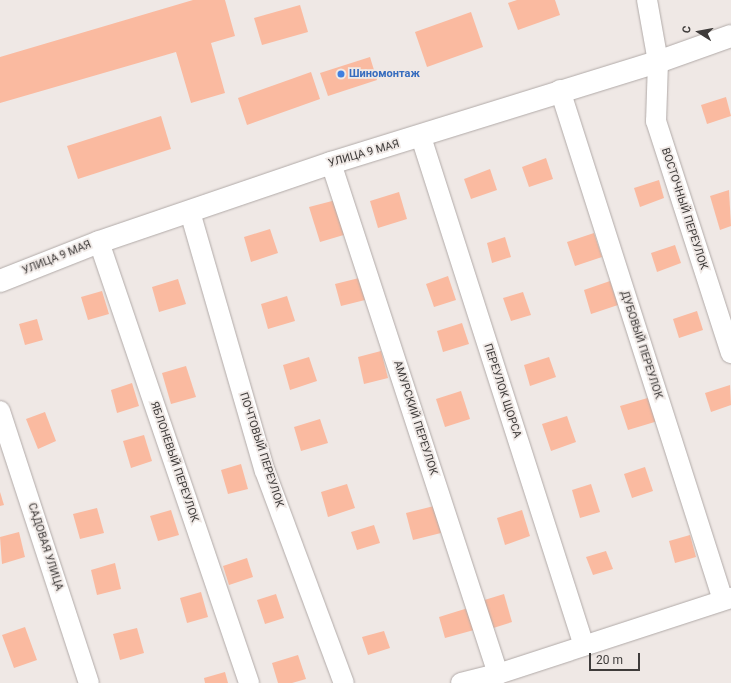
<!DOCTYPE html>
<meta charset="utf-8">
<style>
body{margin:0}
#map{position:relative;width:731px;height:683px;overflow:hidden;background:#efe8e5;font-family:Roboto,sans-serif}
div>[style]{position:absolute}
.building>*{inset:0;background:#fabaa0}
.roads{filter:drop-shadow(0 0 1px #b1aaa8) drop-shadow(0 0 1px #b1aaa8)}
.minor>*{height:20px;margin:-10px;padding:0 10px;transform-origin:10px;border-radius:10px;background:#fff}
.major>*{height:22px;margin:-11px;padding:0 11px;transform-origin:11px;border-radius:11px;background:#fff}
.dots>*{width:11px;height:11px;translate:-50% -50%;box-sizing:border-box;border:2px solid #efe8e5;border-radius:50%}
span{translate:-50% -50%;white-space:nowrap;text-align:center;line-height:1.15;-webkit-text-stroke:3.5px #efe8e5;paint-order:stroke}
.shop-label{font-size:11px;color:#366cbe;font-weight:700}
.left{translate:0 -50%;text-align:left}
.street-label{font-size:11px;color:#3f3c3b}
.north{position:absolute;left:679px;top:12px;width:40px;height:40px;-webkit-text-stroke:3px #efe8e5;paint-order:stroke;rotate:281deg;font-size:11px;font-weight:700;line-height:16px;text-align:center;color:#3f3c3b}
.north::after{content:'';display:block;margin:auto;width:14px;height:18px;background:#3f3c3b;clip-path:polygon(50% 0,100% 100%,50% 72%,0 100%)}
.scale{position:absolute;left:589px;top:653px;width:51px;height:18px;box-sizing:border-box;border:2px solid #3f3c3b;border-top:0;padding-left:5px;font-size:12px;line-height:14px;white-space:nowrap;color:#3f3c3b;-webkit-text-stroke:3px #efe8e5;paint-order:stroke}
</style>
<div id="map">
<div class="building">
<i style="clip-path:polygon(193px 0,225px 0,235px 36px,211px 43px,225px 93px,191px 103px,176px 52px,0 103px,0 57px)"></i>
<i style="clip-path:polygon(517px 0,555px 0,560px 15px,518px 30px,508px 3px)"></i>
<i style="clip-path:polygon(300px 5px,308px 32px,262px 45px,254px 18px)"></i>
<i style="clip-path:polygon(471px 12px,483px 47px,427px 67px,415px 32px)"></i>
<i style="clip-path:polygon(370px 57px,377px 80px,328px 96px,320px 73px)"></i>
<i style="clip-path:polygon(311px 72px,320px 99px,247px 125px,238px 98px)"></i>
<i style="clip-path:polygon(726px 97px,731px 116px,707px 124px,701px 105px)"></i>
<i style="clip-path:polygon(161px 116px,171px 149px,78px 179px,67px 146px)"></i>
<i style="clip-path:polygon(546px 158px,553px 179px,529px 187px,522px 167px)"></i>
<i style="clip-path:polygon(490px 169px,497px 190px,471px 199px,464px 179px)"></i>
<i style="clip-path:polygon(659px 180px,664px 198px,640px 207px,634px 188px)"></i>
<i style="clip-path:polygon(729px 190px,731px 226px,720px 230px,710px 196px)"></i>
<i style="clip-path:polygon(399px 192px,407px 219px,378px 228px,370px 201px)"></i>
<i style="clip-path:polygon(336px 200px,347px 234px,320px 242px,309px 207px)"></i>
<i style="clip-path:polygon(270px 229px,278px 253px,251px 262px,244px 237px)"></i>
<i style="clip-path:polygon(594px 233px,602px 257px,575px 266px,567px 242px)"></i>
<i style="clip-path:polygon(505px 237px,511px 257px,492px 263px,487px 243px)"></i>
<i style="clip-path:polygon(675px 245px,681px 263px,657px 272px,651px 253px)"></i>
<i style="clip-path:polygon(448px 276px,456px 300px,434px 307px,426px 284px)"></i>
<i style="clip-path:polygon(359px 278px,365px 300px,341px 306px,335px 284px)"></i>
<i style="clip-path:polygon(178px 279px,186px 304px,159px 312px,152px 287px)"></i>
<i style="clip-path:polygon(610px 281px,618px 305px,591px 314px,584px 290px)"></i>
<i style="clip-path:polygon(102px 291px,109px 314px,88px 320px,81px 297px)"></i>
<i style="clip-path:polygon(523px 292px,531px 315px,511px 321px,503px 298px)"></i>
<i style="clip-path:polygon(287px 296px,295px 321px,268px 329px,261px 304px)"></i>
<i style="clip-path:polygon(697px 311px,703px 330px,679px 338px,673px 319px)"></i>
<i style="clip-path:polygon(37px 319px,43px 340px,25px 345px,19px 324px)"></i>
<i style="clip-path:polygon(462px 323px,469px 344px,443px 352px,437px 331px)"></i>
<i style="clip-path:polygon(381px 351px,388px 378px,364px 384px,358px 357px)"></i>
<i style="clip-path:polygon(309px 357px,317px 381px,290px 390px,283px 365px)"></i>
<i style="clip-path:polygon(549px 357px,556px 377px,530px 386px,524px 365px)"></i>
<i style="clip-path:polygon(186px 366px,196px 397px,171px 404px,162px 373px)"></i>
<i style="clip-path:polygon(132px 383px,139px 406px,117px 413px,111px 390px)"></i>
<i style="clip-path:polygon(730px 385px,731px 405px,711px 412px,705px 393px)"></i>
<i style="clip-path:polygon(461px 391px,470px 419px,445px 427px,436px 399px)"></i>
<i style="clip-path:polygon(651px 397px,658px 421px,628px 430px,620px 406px)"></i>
<i style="clip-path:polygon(45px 412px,56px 441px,38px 449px,26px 419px)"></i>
<i style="clip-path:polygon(567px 416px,576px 442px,551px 451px,542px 424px)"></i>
<i style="clip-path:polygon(320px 419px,328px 443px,301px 451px,294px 427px)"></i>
<i style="clip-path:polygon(144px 435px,152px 461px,131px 468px,123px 441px)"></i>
<i style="clip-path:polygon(241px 464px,248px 489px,228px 494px,221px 470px)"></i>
<i style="clip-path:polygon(645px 467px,653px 491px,632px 498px,624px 474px)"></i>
<i style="clip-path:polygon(347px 484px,355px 508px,328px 517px,321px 492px)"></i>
<i style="clip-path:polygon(591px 484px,600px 512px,580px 518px,572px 490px)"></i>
<i style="clip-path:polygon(0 492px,4px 505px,0 506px)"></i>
<i style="clip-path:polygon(434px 506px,441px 533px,413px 540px,406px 513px)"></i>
<i style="clip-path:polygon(97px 508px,104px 533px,80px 539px,73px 514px)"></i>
<i style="clip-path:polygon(171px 510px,179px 535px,158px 541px,150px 516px)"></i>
<i style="clip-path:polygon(522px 510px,530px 536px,505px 545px,497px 518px)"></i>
<i style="clip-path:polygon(374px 525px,380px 543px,357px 550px,351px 532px)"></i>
<i style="clip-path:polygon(19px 532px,25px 557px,2px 564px,0 537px)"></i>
<i style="clip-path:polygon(690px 535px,696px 557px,675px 563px,669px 541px)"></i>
<i style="clip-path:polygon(606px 551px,613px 569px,593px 575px,586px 557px)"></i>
<i style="clip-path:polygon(247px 558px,253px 577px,229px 585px,223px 566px)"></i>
<i style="clip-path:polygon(115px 563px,121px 589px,97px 595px,91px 570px)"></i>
<i style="clip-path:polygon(201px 592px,208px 617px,187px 623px,180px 598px)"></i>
<i style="clip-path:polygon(276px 594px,284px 618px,265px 624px,257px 600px)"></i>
<i style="clip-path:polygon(504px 594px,512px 622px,487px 630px,478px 602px)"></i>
<i style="clip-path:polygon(468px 608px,474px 630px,445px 638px,439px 617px)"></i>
<i style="clip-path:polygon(25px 627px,37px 660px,14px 668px,2px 635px)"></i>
<i style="clip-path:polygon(137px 628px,144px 653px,120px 660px,113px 634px)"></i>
<i style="clip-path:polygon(384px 631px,390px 648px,368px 655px,362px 637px)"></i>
<i style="clip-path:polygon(298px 655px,306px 679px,292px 683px,278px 683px,272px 663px)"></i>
<i style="clip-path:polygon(225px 672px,228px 683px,205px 683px,204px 678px)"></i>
</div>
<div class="roads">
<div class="minor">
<i style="left:647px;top:0;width:63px;rotate:79.9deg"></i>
<i style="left:658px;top:62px;width:59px;rotate:91.9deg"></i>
<i style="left:656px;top:121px;width:244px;rotate:72.1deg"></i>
<i style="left:560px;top:90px;width:535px;rotate:72.28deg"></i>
<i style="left:421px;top:137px;width:534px;rotate:72.24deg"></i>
<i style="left:331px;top:163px;width:538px;rotate:71.9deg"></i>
<i style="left:190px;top:212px;width:270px;rotate:73.9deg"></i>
<i style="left:265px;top:471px;width:226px;rotate:69.6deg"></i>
<i style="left:99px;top:242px;width:466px;rotate:71.2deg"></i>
<i style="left:0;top:411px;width:286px;rotate:71.9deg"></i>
<i style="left:461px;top:683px;width:38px;rotate:-14deg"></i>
<i style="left:498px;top:674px;width:245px;rotate:-18.1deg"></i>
</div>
<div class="major">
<i style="left:0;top:281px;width:106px;rotate:-21.5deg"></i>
<i style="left:99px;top:242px;width:245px;rotate:-18.8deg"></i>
<i style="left:331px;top:163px;width:342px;rotate:-17.2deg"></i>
<i style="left:658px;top:62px;width:77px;rotate:-19.6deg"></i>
</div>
</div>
<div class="dots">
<i style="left:341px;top:74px;background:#3f7fe0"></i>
</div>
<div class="shop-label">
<span class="left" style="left:349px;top:74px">Шиномонтаж</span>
</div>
<div class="street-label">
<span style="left:364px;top:154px;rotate:-16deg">УЛИЦА 9 МАЯ</span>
<span style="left:684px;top:209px;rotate:72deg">ВОСТОЧНЫЙ ПЕРЕУЛОК</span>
<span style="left:57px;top:258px;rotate:-22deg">УЛИЦА 9 МАЯ</span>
<span style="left:641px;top:345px;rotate:72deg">ДУБОВЫЙ ПЕРЕУЛОК</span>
<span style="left:502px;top:391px;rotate:72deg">ПЕРЕУЛОК ЩОРСА</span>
<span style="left:415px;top:418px;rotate:72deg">АМУРСКИЙ ПЕРЕУЛОК</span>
<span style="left:261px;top:450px;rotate:72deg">ПОЧТОВЫЙ ПЕРЕУЛОК</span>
<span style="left:174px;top:462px;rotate:71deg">ЯБЛОНЕВЫЙ ПЕРЕУЛОК</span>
<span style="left:45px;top:547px;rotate:72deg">САДОВАЯ УЛИЦА</span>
</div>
<div class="north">С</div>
<div class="scale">20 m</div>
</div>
